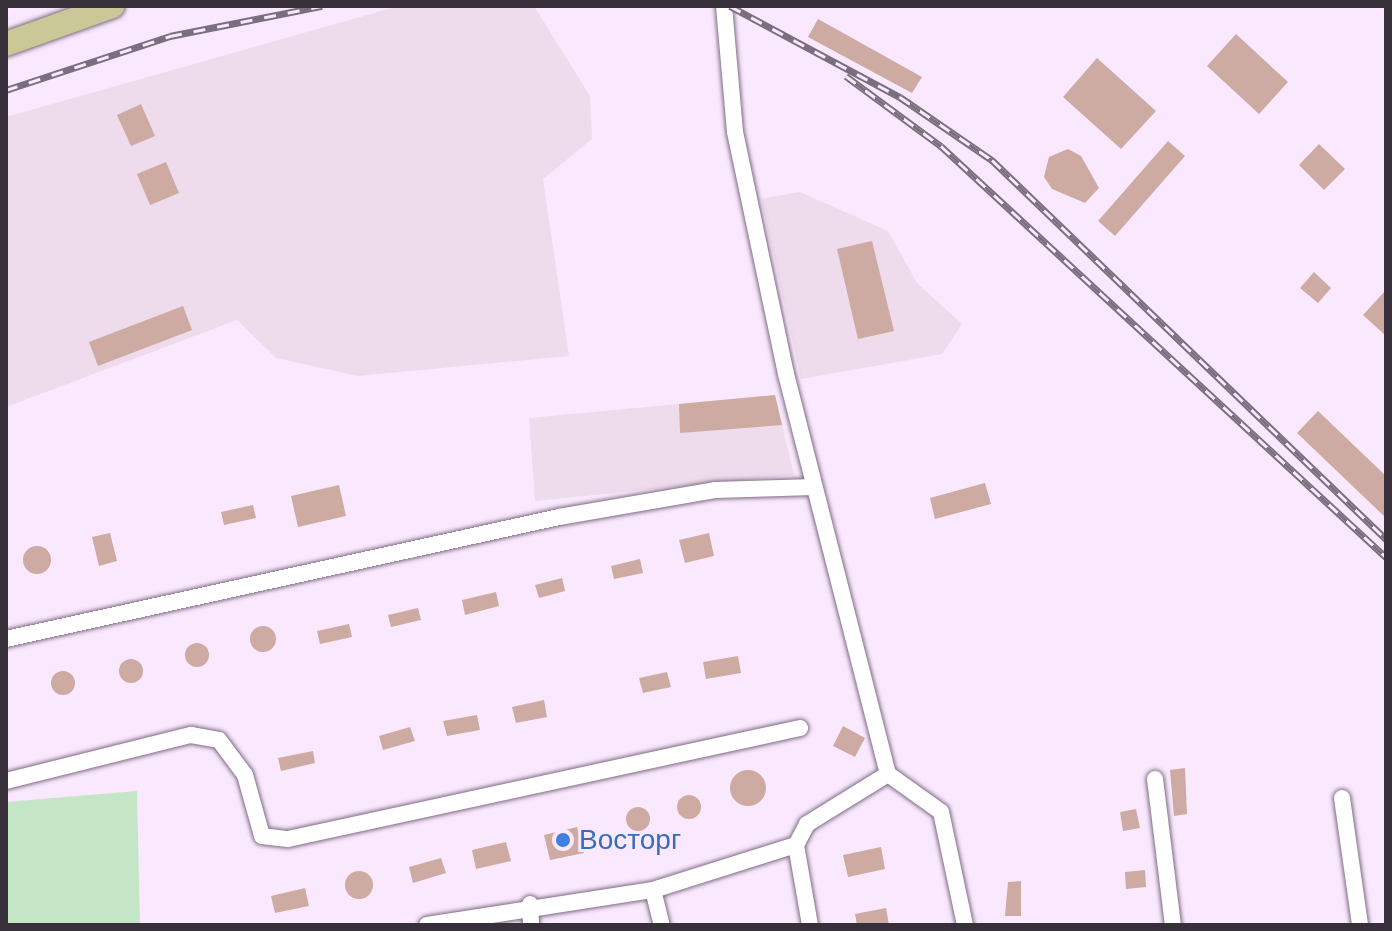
<!DOCTYPE html>
<meta charset="utf-8">
<style>
body{margin:0}
#map{position:relative;width:1392px;height:931px;overflow:hidden;background:#fae9fe;font-family:Arial,sans-serif}
div>[style]{position:absolute}
.industrial>*{inset:0;background:#eedbec}
.green>*{inset:0;background:#c5e6c6}
.building>*{inset:0;background:#cdaaa2}
.round{border-radius:50%}
.roads{filter:drop-shadow(0 0 2px #7f6c83) drop-shadow(0 0 2px #7f6c83)}
.street>*{height:16px;margin:-8px;padding:0 8px;transform-origin:8px;border-radius:8px;background:#fff}
.primary>*{height:24px;margin:-12px;padding:0 12px;transform-origin:12px;border-radius:12px;background:#cbc897}
.rail>*{height:7px;margin-top:-3.5px;transform-origin:0;background:repeating-linear-gradient(90deg,#fae9fe 0 12px,#7a6f7d 0 24px);box-sizing:border-box;border-block:2px solid #7a6f7d}
.dots>*{width:22px;height:22px;translate:-50% -50%;box-sizing:border-box;border:4px solid #fae9fe;border-radius:50%}
span{translate:-50% -50%;white-space:nowrap;text-align:center;line-height:1.15;-webkit-text-stroke:6px #fae9fe;paint-order:stroke}
.shop-label{font-size:28px;color:#366cbe}
.left{translate:0 -50%;text-align:left}
.frame{position:absolute;inset:0;border:8px solid #372f39;pointer-events:none}
</style>
<div id="map">
<div class="industrial">
<i style="clip-path:polygon(399px 6px,534px 6px,590px 96px,592px 139px,543px 179px,569px 356px,358px 376px,276px 358px,237px 320px,6px 407px,6px 117px)"></i>
<i style="clip-path:polygon(800px 192px,888px 231px,917px 283px,962px 324px,942px 354px,801px 379px,761px 199px)"></i>
<i style="clip-path:polygon(775px 395px,794px 475px,535px 501px,529px 418px)"></i>
</div>
<div class="green">
<i style="clip-path:polygon(137px 791px,140px 925px,6px 925px,6px 802px)"></i>
</div>
<div class="building">
<i style="clip-path:polygon(818px 19px,922px 77px,912px 93px,808px 37px)"></i>
<i style="clip-path:polygon(1236px 34px,1288px 82px,1259px 114px,1207px 66px)"></i>
<i style="clip-path:polygon(1097px 58px,1156px 111px,1121px 149px,1063px 97px)"></i>
<i style="clip-path:polygon(141px 104px,155px 136px,131px 146px,117px 115px)"></i>
<i style="clip-path:polygon(1168px 141px,1185px 156px,1115px 236px,1098px 221px)"></i>
<i style="clip-path:polygon(1319px 144px,1345px 169px,1324px 190px,1299px 165px)"></i>
<i style="clip-path:polygon(1068px 149px,1081px 156px,1099px 188px,1085px 203px,1052px 189px,1044px 177px,1049px 157px)"></i>
<i style="clip-path:polygon(166px 162px,179px 193px,150px 205px,137px 174px)"></i>
<i style="clip-path:polygon(872px 241px,894px 331px,858px 339px,837px 249px)"></i>
<i style="clip-path:polygon(1314px 272px,1331px 288px,1318px 303px,1300px 288px)"></i>
<i style="clip-path:polygon(1386px 290px,1386px 336px,1363px 315px)"></i>
<i style="clip-path:polygon(183px 306px,192px 330px,98px 366px,89px 342px)"></i>
<i style="clip-path:polygon(775px 395px,782px 425px,680px 433px,679px 404px)"></i>
<i style="clip-path:polygon(1318px 411px,1386px 476px,1386px 518px,1297px 433px)"></i>
<i style="clip-path:polygon(985px 483px,991px 504px,935px 519px,930px 498px)"></i>
<i style="clip-path:polygon(339px 485px,346px 516px,298px 527px,291px 496px)"></i>
<i style="clip-path:polygon(253px 505px,256px 518px,224px 525px,221px 512px)"></i>
<i style="clip-path:polygon(110px 533px,117px 561px,99px 566px,92px 537px)"></i>
<i style="clip-path:polygon(709px 533px,714px 556px,685px 563px,679px 540px)"></i>
<i class="round" style="left:23px;top:546px;width:28px;height:28px"></i>
<i style="clip-path:polygon(640px 559px,643px 573px,614px 579px,611px 566px)"></i>
<i style="clip-path:polygon(562px 578px,565px 591px,539px 598px,535px 585px)"></i>
<i style="clip-path:polygon(496px 592px,499px 606px,465px 615px,462px 600px)"></i>
<i style="clip-path:polygon(418px 608px,421px 620px,391px 627px,388px 615px)"></i>
<i style="clip-path:polygon(349px 624px,352px 637px,320px 644px,317px 631px)"></i>
<i class="round" style="left:250px;top:626px;width:26px;height:26px"></i>
<i class="round" style="left:185px;top:643px;width:24px;height:24px"></i>
<i style="clip-path:polygon(738px 656px,741px 673px,706px 679px,703px 662px)"></i>
<i class="round" style="left:119px;top:659px;width:24px;height:24px"></i>
<i class="round" style="left:51px;top:671px;width:24px;height:24px"></i>
<i style="clip-path:polygon(667px 672px,671px 687px,643px 693px,639px 678px)"></i>
<i style="clip-path:polygon(544px 700px,547px 717px,516px 723px,512px 707px)"></i>
<i style="clip-path:polygon(477px 715px,480px 730px,447px 736px,443px 721px)"></i>
<i style="clip-path:polygon(843px 726px,865px 738px,855px 757px,833px 746px)"></i>
<i style="clip-path:polygon(410px 727px,415px 741px,383px 750px,379px 736px)"></i>
<i style="clip-path:polygon(313px 751px,315px 763px,281px 771px,278px 758px)"></i>
<i style="clip-path:polygon(1185px 768px,1187px 814px,1174px 816px,1170px 770px)"></i>
<i class="round" style="left:730px;top:770px;width:36px;height:36px"></i>
<i class="round" style="left:677px;top:795px;width:24px;height:24px"></i>
<i class="round" style="left:626px;top:807px;width:24px;height:24px"></i>
<i style="clip-path:polygon(1136px 809px,1140px 828px,1123px 831px,1120px 812px)"></i>
<i style="clip-path:polygon(577px 827px,584px 853px,550px 860px,544px 835px)"></i>
<i style="clip-path:polygon(506px 842px,511px 861px,476px 869px,472px 850px)"></i>
<i style="clip-path:polygon(881px 847px,885px 869px,848px 877px,843px 855px)"></i>
<i style="clip-path:polygon(441px 858px,446px 873px,413px 883px,409px 867px)"></i>
<i style="clip-path:polygon(1145px 870px,1146px 887px,1126px 889px,1125px 872px)"></i>
<i class="round" style="left:345px;top:871px;width:28px;height:28px"></i>
<i style="clip-path:polygon(1021px 881px,1021px 916px,1005px 916px,1008px 882px)"></i>
<i style="clip-path:polygon(305px 888px,309px 906px,275px 913px,271px 896px)"></i>
<i style="clip-path:polygon(886px 908px,889px 925px,857px 925px,855px 914px)"></i>
</div>
<div class="roads">
<div class="street">
<i style="left:724px;top:6px;width:126px;rotate:85deg"></i>
<i style="left:735px;top:132px;width:247px;rotate:78.1deg"></i>
<i style="left:786px;top:374px;width:413px;rotate:75.7deg"></i>
<i style="left:888px;top:774px;width:65px;rotate:35.6deg"></i>
<i style="left:941px;top:812px;width:116px;rotate:78deg"></i>
<i style="left:6px;top:639px;width:566px;rotate:-12.44deg"></i>
<i style="left:559px;top:517px;width:158px;rotate:-9.8deg"></i>
<i style="left:715px;top:490px;width:99px;rotate:-1.7deg"></i>
<i style="left:1155px;top:779px;width:147px;rotate:83deg"></i>
<i style="left:6px;top:781px;width:191px;rotate:-14deg"></i>
<i style="left:191px;top:735px;width:28px;rotate:10deg"></i>
<i style="left:219px;top:740px;width:44px;rotate:53.4deg"></i>
<i style="left:245px;top:775px;width:63px;rotate:74.4deg"></i>
<i style="left:262px;top:836px;width:26px;rotate:7deg"></i>
<i style="left:288px;top:839px;width:524px;rotate:-12.23deg"></i>
<i style="left:1342px;top:798px;width:128px;rotate:81.9deg"></i>
<i style="left:796px;top:845px;width:81px;rotate:80.1deg"></i>
<i style="left:653px;top:890px;width:36px;rotate:76deg"></i>
<i style="left:530px;top:904px;width:21px;rotate:87deg"></i>
<i style="left:427px;top:925px;width:229px;rotate:-8.8deg"></i>
<i style="left:653px;top:890px;width:150px;rotate:-17.5deg"></i>
<i style="left:796px;top:845px;width:24px;rotate:-62deg"></i>
<i style="left:807px;top:824px;width:95px;rotate:-31.7deg"></i>
</div>
<div class="primary">
<i style="left:6px;top:44px;width:113px;rotate:-19.7deg"></i>
</div>
</div>
<div class="rail">
<i style="left:730px;top:6px;width:193px;rotate:28.2deg"></i>
<i style="left:900px;top:97px;width:112px;rotate:34.4deg"></i>
<i style="left:992px;top:160px;width:547px;rotate:43.89deg"></i>
<i style="left:846px;top:76px;width:118px;rotate:36.4deg"></i>
<i style="left:941px;top:146px;width:606px;rotate:42.73deg"></i>
<i style="left:6px;top:90px;width:173px;rotate:-18.2deg"></i>
<i style="left:170px;top:36px;width:155px;rotate:-11.2deg"></i>
</div>
<div class="dots">
<i style="left:563px;top:840px;background:#3f7fe0"></i>
</div>
<div class="shop-label">
<span class="left" style="left:579px;top:840px">Восторг</span>
</div>
<div class="frame"></div>
</div>
